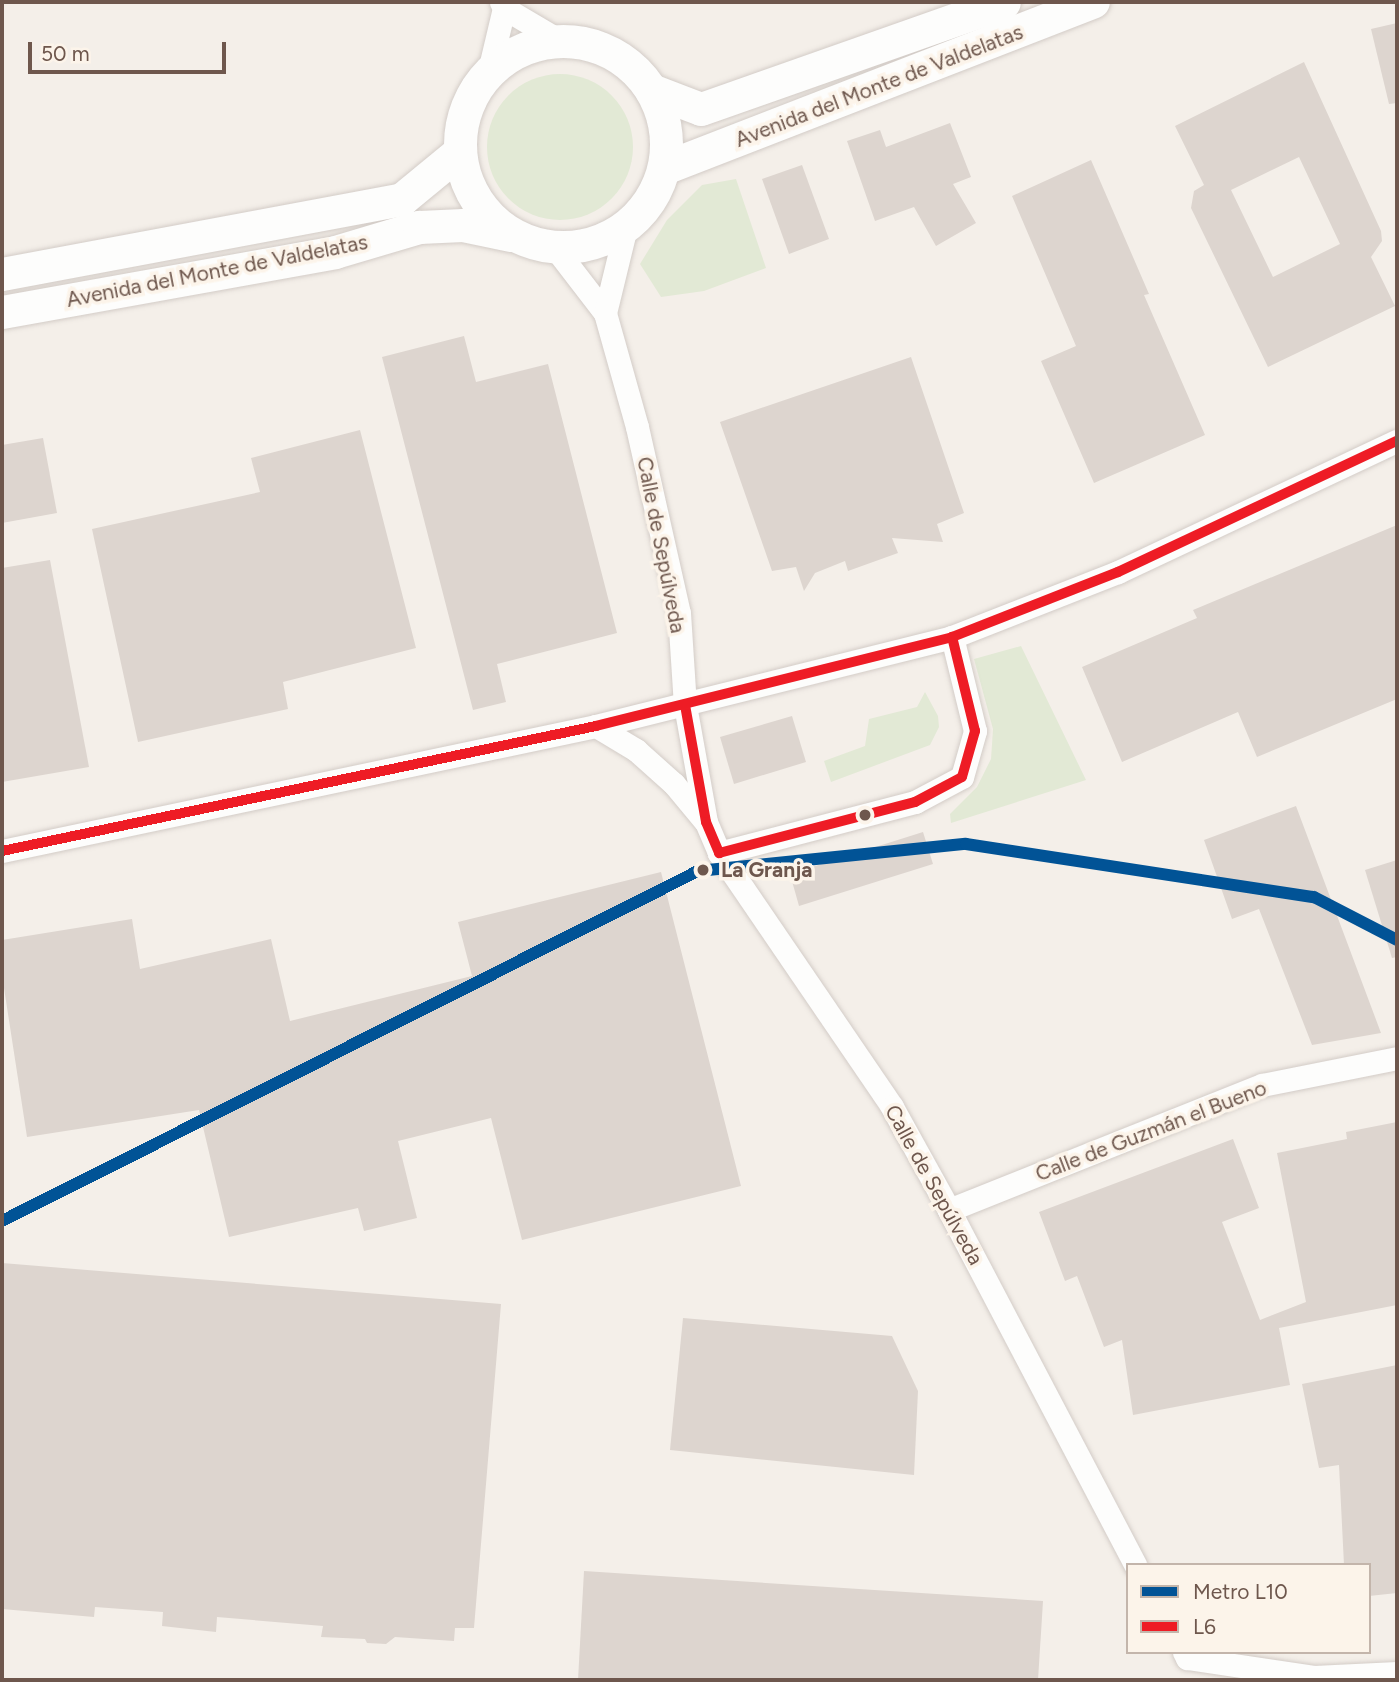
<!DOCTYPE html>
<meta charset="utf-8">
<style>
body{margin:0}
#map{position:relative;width:1399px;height:1682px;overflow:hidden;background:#f4efe9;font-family:Figtree,sans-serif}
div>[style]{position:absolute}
.green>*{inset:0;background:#e2e9d5}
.round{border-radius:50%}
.building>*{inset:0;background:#ddd5cf}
.roads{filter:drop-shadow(0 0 2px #d3ccc7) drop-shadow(0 0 2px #d3ccc7)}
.street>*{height:23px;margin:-11.5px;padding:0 11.5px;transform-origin:11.5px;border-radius:11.5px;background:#fdfdfc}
.secondary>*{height:33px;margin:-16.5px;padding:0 16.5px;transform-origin:16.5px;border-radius:16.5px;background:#fdfdfc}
.secondary>.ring{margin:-16.5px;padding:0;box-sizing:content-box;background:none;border:33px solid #fdfdfc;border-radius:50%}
.bus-1>*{height:10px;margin:-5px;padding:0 5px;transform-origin:5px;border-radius:5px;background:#ee1c25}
.metro-1>*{height:12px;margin:-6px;padding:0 6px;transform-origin:6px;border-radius:6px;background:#015396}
.dots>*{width:19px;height:19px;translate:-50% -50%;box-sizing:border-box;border:4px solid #fcf4ea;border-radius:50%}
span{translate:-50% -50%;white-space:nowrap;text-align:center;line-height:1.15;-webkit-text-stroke:7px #fcf4ea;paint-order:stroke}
.street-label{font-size:21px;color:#6e574d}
.stop-label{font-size:21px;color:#6e574d;font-weight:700}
.left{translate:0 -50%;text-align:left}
.frame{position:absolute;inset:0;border:4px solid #6e574d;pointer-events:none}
.legend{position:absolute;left:1126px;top:1563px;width:245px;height:91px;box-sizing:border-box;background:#fcf4ea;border:2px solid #c3b5ab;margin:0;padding:9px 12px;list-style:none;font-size:21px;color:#6e574d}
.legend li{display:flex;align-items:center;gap:14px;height:35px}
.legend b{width:35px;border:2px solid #c3b5ab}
.scale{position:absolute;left:28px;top:42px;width:198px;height:32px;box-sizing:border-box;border:4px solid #6e574d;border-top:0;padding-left:9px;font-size:21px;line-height:24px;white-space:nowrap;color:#6e574d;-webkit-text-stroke:5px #fcf4ea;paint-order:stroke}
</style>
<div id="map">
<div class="green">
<i class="round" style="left:487px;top:74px;width:146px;height:146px"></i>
<i style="clip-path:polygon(736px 179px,766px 268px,704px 291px,661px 297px,640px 264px,667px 220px,702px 185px)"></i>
<i style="clip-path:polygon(1021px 646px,1086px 780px,951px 823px,950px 814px,977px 787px,991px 759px,993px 729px,974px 659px)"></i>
<i style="clip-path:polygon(925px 692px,938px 716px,939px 727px,930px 745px,831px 782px,824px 761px,865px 746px,869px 719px,917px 707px)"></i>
</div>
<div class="building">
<i style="clip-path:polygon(1397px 23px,1397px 103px,1389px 104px,1371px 29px)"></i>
<i style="clip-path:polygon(evenodd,1304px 62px,1381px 231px,1382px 241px,1371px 257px,1395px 306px,1268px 367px,1191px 208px,1194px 191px,1204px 185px,1175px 126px,1304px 62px,1299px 157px,1340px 244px,1273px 277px,1231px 190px,1299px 157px)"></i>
<i style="clip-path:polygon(950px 123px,971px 177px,953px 184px,976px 223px,936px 246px,914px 207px,875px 221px,847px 141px,880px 130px,886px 147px)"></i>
<i style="clip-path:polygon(1091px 160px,1149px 294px,1144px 295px,1205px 435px,1094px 483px,1041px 361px,1076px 346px,1012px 196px)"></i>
<i style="clip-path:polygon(802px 165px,829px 239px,789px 254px,762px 179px)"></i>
<i style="clip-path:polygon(464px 336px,476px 382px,548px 364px,617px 633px,497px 664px,506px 702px,473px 710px,382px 357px)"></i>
<i style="clip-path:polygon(911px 357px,964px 513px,937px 524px,943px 542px,892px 538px,898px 553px,848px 571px,845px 561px,815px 573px,804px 591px,796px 567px,772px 571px,720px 422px)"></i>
<i style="clip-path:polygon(360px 430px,416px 648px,283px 682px,288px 709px,138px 742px,92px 529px,260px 492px,251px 458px)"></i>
<i style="clip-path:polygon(43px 438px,57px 513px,2px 523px,2px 445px)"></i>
<i style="clip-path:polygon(1397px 525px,1397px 699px,1257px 757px,1238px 712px,1122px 762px,1082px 667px,1197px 618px,1193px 610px)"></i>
<i style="clip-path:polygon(50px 560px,89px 767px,2px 782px,2px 568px)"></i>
<i style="clip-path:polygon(792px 716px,806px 762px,734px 784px,720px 737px)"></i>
<i style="clip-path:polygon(1296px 806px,1381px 1033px,1312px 1045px,1259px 909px,1232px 919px,1204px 840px)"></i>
<i style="clip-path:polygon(923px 832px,933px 864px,799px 906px,790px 874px)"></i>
<i style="clip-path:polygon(1397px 860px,1397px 957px,1392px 958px,1365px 870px)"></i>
<i style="clip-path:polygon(661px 872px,741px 1186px,522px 1240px,491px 1118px,398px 1141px,417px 1218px,364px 1231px,358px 1208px,229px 1237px,199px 1110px,27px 1137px,2px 975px,2px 940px,132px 919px,140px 969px,271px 939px,290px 1021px,472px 976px,458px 922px)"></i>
<i style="clip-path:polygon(1397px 1122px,1397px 1305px,1279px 1328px,1290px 1385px,1133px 1415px,1122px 1340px,1104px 1347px,1077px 1276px,1065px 1281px,1039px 1212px,1233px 1139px,1259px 1208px,1222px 1222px,1260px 1320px,1306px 1302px,1277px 1153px,1347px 1139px,1346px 1132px)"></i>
<i style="clip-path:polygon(2px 1263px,501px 1304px,474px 1628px,455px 1628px,454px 1641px,395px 1637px,386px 1644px,367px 1643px,365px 1639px,321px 1637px,323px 1626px,217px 1617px,216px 1632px,162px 1626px,163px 1612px,95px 1607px,94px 1617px,2px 1609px)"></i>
<i style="clip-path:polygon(683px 1318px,892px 1336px,918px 1391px,914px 1475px,670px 1450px)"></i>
<i style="clip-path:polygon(1397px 1365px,1397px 1593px,1369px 1596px,1369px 1565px,1344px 1565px,1339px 1465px,1319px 1468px,1302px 1384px)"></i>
<i style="clip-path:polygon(584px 1571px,1043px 1601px,1038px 1680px,578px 1680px)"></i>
</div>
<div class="roads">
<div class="street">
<i style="left:501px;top:2px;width:7px;rotate:63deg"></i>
<i style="left:504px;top:8px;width:65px;rotate:30.5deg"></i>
<i style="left:489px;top:71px;width:65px;rotate:-76.6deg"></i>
<i style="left:555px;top:248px;width:82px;rotate:52.4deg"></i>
<i style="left:605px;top:313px;width:118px;rotate:74.3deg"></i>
<i style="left:637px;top:427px;width:191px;rotate:77.3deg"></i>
<i style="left:679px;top:613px;width:92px;rotate:86.3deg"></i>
<i style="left:685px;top:705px;width:119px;rotate:79.8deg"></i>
<i style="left:706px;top:822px;width:34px;rotate:67deg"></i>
<i style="left:719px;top:853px;width:307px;rotate:55.7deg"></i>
<i style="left:892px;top:1107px;width:118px;rotate:61deg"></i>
<i style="left:949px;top:1210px;width:401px;rotate:62.3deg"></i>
<i style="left:605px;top:313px;width:89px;rotate:-76.3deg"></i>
<i style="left:596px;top:726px;width:47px;rotate:31deg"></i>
<i style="left:636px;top:750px;width:51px;rotate:41.8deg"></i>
<i style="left:674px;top:784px;width:47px;rotate:50.2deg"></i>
<i style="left:2px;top:851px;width:607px;rotate:-11.88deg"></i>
<i style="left:596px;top:726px;width:367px;rotate:-14deg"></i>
<i style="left:952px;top:637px;width:178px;rotate:-21.4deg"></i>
<i style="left:1118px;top:572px;width:308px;rotate:-25.2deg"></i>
<i style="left:719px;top:853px;width:203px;rotate:-14.6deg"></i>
<i style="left:915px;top:802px;width:53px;rotate:-28deg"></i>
<i style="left:962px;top:777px;width:48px;rotate:-74.2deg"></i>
<i style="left:975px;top:731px;width:97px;rotate:-103.7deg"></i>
<i style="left:949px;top:1210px;width:337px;rotate:-21.8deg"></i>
<i style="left:1262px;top:1085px;width:138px;rotate:-11.3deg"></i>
<i style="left:1184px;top:1652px;width:7px;rotate:63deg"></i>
<i style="left:1187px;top:1658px;width:128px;rotate:8.5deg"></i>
<i style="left:1314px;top:1677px;width:83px;rotate:-2.8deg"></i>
</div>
<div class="secondary">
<i class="ring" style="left:460px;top:41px;width:173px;height:173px"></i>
<i style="left:651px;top:90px;width:53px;rotate:20.8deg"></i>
<i style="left:701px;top:109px;width:321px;rotate:-19.4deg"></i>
<i style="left:664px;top:168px;width:460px;rotate:-21.2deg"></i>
<i style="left:2px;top:274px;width:407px;rotate:-10.6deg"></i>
<i style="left:402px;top:199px;width:74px;rotate:-39.5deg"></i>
<i style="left:2px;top:312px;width:338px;rotate:-10.2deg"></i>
<i style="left:335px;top:252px;width:88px;rotate:-16.6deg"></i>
<i style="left:419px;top:227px;width:44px;rotate:-2.6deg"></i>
<i style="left:463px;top:225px;width:49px;rotate:11.8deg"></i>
</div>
</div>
<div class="bus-1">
<i style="left:685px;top:705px;width:119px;rotate:79.8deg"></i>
<i style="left:706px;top:822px;width:34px;rotate:67deg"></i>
<i style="left:719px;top:853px;width:203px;rotate:-14.6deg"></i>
<i style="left:915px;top:802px;width:53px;rotate:-28deg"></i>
<i style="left:962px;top:777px;width:48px;rotate:-74.2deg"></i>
<i style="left:975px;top:731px;width:97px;rotate:-103.7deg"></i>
<i style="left:2px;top:851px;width:607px;rotate:-11.88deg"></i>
<i style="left:596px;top:726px;width:367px;rotate:-14deg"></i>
<i style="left:952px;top:637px;width:178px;rotate:-21.4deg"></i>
<i style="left:1118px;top:572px;width:308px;rotate:-25.2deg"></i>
</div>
<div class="metro-1">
<i style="left:2px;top:1221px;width:779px;rotate:-26.7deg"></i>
<i style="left:698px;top:871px;width:269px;rotate:-5.8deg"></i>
<i style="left:966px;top:844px;width:352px;rotate:8.7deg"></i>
<i style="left:1314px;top:897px;width:93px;rotate:27.4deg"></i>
</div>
<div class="dots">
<i style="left:865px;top:815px;background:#6e574d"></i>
<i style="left:703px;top:870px;background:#6e574d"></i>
</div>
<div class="street-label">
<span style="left:879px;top:86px;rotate:-21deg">Avenida del Monte de Valdelatas</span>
<span style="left:217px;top:271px;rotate:-11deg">Avenida del Monte de Valdelatas</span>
<span style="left:661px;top:545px;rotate:79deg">Calle de Sepúlveda</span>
<span style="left:1151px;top:1131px;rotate:-21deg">Calle de Guzmán el Bueno</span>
<span style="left:934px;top:1185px;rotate:61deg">Calle de Sepúlveda</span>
</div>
<div class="stop-label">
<span class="left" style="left:721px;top:870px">La Granja</span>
</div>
<div class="frame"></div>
<ul class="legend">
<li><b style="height:9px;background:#015396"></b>Metro L10</li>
<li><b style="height:9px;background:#ee1c25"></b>L6</li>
</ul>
<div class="scale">50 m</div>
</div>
